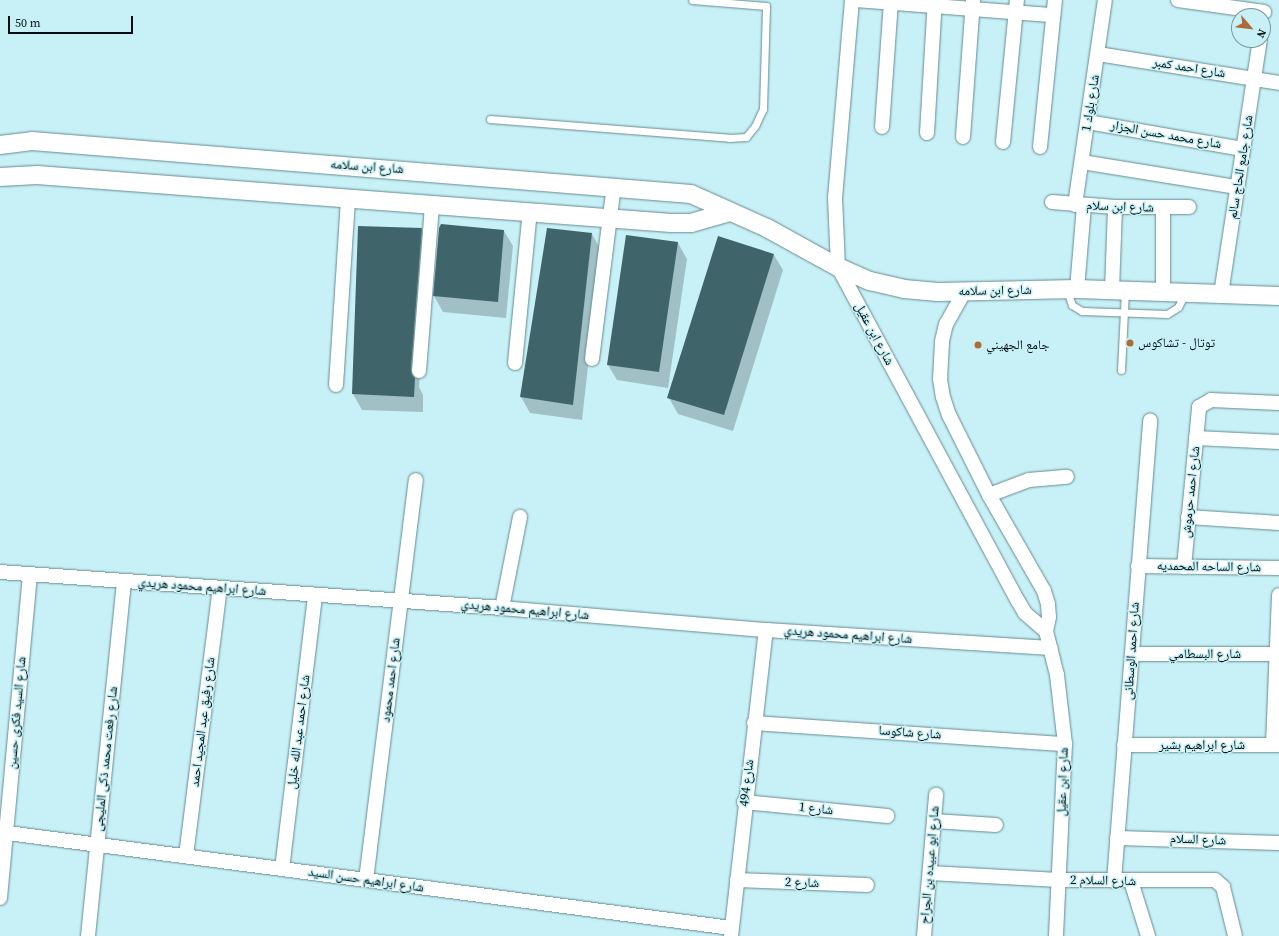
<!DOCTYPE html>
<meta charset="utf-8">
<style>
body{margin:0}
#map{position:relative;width:1279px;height:936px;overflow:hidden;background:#c8f1f7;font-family:"Source Serif 4","Noto Naskh Arabic",serif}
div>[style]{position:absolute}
.shadow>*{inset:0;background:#0003}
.building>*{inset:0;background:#3f6469}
.roads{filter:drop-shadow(0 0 1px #658b90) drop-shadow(0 0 1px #658b90)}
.service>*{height:7px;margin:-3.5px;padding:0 3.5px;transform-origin:3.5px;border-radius:3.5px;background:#fff}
.minor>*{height:14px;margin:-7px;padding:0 7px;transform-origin:7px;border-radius:7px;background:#fff}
.tertiary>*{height:18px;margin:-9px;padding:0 9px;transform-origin:9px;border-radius:9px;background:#fff}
.dots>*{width:11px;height:11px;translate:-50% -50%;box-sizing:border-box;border:2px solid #c8f1f7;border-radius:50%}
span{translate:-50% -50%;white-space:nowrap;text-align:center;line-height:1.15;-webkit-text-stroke:3px #c8f1f7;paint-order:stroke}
.street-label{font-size:13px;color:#020e10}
.poi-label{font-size:13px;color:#020e10}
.left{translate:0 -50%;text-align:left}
.north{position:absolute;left:1231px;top:8px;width:40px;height:40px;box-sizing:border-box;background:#c8f1f7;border:1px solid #79969b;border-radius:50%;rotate:118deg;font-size:11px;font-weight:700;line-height:16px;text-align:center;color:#020e10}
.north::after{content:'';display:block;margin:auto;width:14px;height:18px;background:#ad6b37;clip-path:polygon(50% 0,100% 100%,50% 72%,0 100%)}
.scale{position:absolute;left:8px;top:16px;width:125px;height:18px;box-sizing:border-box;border:2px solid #020e10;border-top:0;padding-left:5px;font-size:12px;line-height:14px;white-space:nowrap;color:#020e10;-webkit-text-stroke:3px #c8f1f7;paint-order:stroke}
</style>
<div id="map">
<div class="shadow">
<i style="clip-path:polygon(359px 227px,421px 229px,430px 245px,419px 387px,423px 395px,423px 412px,362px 410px,353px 394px)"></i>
<i style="clip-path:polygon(504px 231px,513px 246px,506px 318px,443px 312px,434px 296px)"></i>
<i style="clip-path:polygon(592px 234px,601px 250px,582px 420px,530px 413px,521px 397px)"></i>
<i style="clip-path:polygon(678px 243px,687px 259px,668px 388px,617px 380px,608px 365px)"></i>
<i style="clip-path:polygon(774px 255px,783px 270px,733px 431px,678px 414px,669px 398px)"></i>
</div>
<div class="building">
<i style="clip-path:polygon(441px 224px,504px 230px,498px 302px,433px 296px,439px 228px)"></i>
<i style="clip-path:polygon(358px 226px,422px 228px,411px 370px,415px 378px,414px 397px,352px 394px)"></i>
<i style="clip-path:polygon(547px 228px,592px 233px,573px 405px,520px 397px)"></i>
<i style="clip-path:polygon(626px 235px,678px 242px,659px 372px,607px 365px)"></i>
<i style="clip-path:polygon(718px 236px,774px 254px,724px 415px,667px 398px)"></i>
</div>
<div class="roads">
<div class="service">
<i style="left:490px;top:119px;width:240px;rotate:4.5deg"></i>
<i style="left:729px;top:138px;width:17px;rotate:-3deg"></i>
<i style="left:746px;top:137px;width:14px;rotate:-51deg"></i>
<i style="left:755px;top:126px;width:19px;rotate:-65deg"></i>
<i style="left:763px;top:109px;width:103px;rotate:-88.3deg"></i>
<i style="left:766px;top:6px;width:74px;rotate:-175.4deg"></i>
<i style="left:1067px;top:290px;width:16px;rotate:72deg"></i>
<i style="left:1072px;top:305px;width:12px;rotate:31deg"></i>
<i style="left:1082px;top:311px;width:85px;rotate:2deg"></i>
<i style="left:1167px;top:314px;width:13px;rotate:-32deg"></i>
<i style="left:1178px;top:307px;width:15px;rotate:-62deg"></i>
<i style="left:1121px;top:370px;width:78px;rotate:-87.1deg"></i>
</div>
<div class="minor">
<i style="left:852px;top:0;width:199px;rotate:94.9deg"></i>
<i style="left:835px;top:198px;width:69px;rotate:87.5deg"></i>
<i style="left:838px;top:267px;width:379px;rotate:61.7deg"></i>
<i style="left:1018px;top:601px;width:14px;rotate:60deg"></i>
<i style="left:1025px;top:613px;width:28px;rotate:41deg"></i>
<i style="left:856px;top:0;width:198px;rotate:4.4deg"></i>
<i style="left:1178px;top:0;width:87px;rotate:7.9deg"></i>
<i style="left:1098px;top:54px;width:183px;rotate:9.1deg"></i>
<i style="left:1088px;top:122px;width:157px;rotate:9.9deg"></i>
<i style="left:882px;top:127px;width:127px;rotate:-85.9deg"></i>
<i style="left:927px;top:133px;width:133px;rotate:-86.6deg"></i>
<i style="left:963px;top:137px;width:137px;rotate:-85.8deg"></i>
<i style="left:1003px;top:142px;width:143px;rotate:-84.4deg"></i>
<i style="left:1040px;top:147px;width:148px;rotate:-84.2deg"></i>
<i style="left:1082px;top:162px;width:157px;rotate:9.2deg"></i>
<i style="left:1052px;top:202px;width:63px;rotate:4.5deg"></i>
<i style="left:1115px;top:207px;width:74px"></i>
<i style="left:1075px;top:205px;width:207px;rotate:-81.7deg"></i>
<i style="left:1163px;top:208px;width:84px;rotate:90deg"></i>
<i style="left:1077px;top:289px;width:83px;rotate:-85.2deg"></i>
<i style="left:1112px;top:290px;width:83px;rotate:-87.9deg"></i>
<i style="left:964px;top:292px;width:37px;rotate:119deg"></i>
<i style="left:946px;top:324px;width:18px;rotate:103deg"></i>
<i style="left:942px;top:342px;width:37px;rotate:93deg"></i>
<i style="left:940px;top:379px;width:18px;rotate:81deg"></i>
<i style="left:943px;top:397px;width:19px;rotate:72deg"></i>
<i style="left:949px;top:415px;width:89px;rotate:63.4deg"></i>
<i style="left:989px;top:495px;width:111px;rotate:60.2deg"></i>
<i style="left:1044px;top:591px;width:14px;rotate:73deg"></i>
<i style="left:1048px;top:604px;width:13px;rotate:86deg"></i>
<i style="left:1049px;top:617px;width:14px;rotate:102deg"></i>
<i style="left:1046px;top:631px;width:45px;rotate:76deg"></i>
<i style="left:1057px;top:675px;width:69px;rotate:83.4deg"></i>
<i style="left:1065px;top:744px;width:192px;rotate:92.7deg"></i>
<i style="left:1221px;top:294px;width:257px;rotate:-81.3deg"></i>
<i style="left:592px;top:359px;width:174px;rotate:-82.8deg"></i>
<i style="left:515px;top:363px;width:153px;rotate:-84.4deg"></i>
<i style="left:419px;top:371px;width:168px;rotate:-85.5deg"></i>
<i style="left:336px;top:385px;width:187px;rotate:-86.3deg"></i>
<i style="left:1196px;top:438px;width:83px;rotate:2.8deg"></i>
<i style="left:989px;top:495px;width:43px;rotate:-20.6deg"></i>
<i style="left:1029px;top:480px;width:38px;rotate:-5deg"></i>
<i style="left:1188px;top:517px;width:91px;rotate:3.8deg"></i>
<i style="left:1138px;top:566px;width:141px;rotate:0.8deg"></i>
<i style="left:1184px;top:567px;width:161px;rotate:-84.6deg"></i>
<i style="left:1199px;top:407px;width:14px;rotate:-30deg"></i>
<i style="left:1211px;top:400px;width:68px;rotate:2.5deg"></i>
<i style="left:0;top:572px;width:503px;rotate:4.1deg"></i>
<i style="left:502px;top:608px;width:265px;rotate:4.8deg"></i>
<i style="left:766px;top:630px;width:285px;rotate:3.6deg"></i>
<i style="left:502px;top:608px;width:93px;rotate:-78.8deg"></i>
<i style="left:1132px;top:654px;width:147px"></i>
<i style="left:754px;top:723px;width:312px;rotate:3.9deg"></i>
<i style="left:1124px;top:745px;width:155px"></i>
<i style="left:1273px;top:745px;width:150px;rotate:-87.7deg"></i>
<i style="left:744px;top:802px;width:144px;rotate:5.6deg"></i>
<i style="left:934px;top:821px;width:62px;rotate:3.7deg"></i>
<i style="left:0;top:832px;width:737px;rotate:7.48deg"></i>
<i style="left:1117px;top:838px;width:162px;rotate:1.8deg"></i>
<i style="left:186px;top:856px;width:270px;rotate:-82.8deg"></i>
<i style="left:282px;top:869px;width:276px;rotate:-83.1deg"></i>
<i style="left:930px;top:873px;width:129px;rotate:3.1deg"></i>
<i style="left:1059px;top:880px;width:156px"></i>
<i style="left:1215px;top:880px;width:11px;rotate:41deg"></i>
<i style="left:1223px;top:887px;width:50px;rotate:76.2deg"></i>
<i style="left:366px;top:880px;width:403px;rotate:-82.9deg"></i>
<i style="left:737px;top:880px;width:130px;rotate:2.2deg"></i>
<i style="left:1114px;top:881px;width:462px;rotate:-85.5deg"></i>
<i style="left:1131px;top:881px;width:58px;rotate:72.8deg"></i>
<i style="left:0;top:898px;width:324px;rotate:-84.7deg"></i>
<i style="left:88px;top:936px;width:356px;rotate:-84.2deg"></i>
<i style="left:731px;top:936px;width:308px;rotate:-83.5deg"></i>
<i style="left:924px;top:936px;width:142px;rotate:-85.1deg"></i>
</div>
<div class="tertiary">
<i style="left:0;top:145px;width:32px;rotate:-7deg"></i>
<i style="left:32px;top:141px;width:661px;rotate:4.6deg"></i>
<i style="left:691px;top:194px;width:83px;rotate:24.1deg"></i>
<i style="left:767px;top:228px;width:81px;rotate:28.8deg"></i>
<i style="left:838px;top:267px;width:35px;rotate:24deg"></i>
<i style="left:870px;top:281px;width:35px;rotate:13deg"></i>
<i style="left:904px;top:289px;width:34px;rotate:5deg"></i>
<i style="left:938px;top:292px;width:139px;rotate:-1.2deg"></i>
<i style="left:1077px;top:289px;width:202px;rotate:2deg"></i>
<i style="left:0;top:177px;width:37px;rotate:-3deg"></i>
<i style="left:37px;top:175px;width:636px;rotate:4.33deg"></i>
<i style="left:671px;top:223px;width:20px"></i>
<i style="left:691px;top:223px;width:40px;rotate:-16deg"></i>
</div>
</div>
<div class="dots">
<i style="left:1130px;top:343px;background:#ad6b37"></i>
<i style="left:978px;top:345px;background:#ad6b37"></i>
</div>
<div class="street-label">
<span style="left:1189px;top:68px;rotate:9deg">شارع احمد كمبر</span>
<span style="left:1091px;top:103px;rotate:-81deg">شارع بلوك 1</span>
<span style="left:1166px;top:135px;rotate:10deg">شارع محمد حسن الجزار</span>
<span style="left:367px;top:167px;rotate:4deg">شارع ابن سلامه</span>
<span style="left:1241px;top:167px;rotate:-81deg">شارع جامع الحاج سالم</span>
<span style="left:1120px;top:207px;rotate:2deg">شارع ابن سلام</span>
<span style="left:995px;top:291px;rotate:-1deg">شارع ابن سلامه</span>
<span style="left:874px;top:334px;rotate:62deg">شارع ابن عقيل</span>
<span style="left:1191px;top:492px;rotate:-84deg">شارع احمد حرموش</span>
<span style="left:1209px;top:567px;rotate:1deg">شارع الساحه المحمديه</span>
<span style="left:202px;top:587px;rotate:4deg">شارع ابراهيم محمود هريدي</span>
<span style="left:525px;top:610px;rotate:5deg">شارع ابراهيم محمود هريدي</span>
<span style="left:848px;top:635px;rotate:4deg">شارع ابراهيم محمود هريدي</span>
<span style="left:1132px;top:651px;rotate:-86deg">شارع احمد الوسطانى</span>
<span style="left:1205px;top:654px">شارع البسطامي</span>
<span style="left:391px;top:680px;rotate:-83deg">شارع احمد محمود</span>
<span style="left:17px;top:713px;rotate:-85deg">شارع السيد فكرى حسين</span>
<span style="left:203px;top:722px;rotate:-83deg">شارع رفيق عبد المجيد احمد</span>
<span style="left:299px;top:732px;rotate:-83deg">شارع احمد عبد الله خليل</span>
<span style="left:910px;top:733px;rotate:4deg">شارع شاكوسا</span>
<span style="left:1202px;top:745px">شارع ابراهيم بشير</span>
<span style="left:106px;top:759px;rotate:-84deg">شارع رفعت محمد ذكى المليجى</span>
<span style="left:1063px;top:782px;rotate:-88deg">شارع ابن عقيل</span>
<span style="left:747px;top:783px;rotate:-83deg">شارع 494</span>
<span style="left:816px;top:809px;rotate:6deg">شارع 1</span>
<span style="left:1198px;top:840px;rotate:2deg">شارع السلام</span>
<span style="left:930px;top:865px;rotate:-85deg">شارع ابو عبيده بن الجراح</span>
<span style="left:366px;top:880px;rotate:8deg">شارع ابراهيم حسن السيد</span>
<span style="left:1103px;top:881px;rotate:1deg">شارع السلام 2</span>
<span style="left:802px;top:883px;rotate:2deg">شارع 2</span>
</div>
<div class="poi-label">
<span class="left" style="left:1138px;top:343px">توتال - تشاكوس</span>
<span class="left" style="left:986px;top:345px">جامع الجهيني</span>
</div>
<div class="north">N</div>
<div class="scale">50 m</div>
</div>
